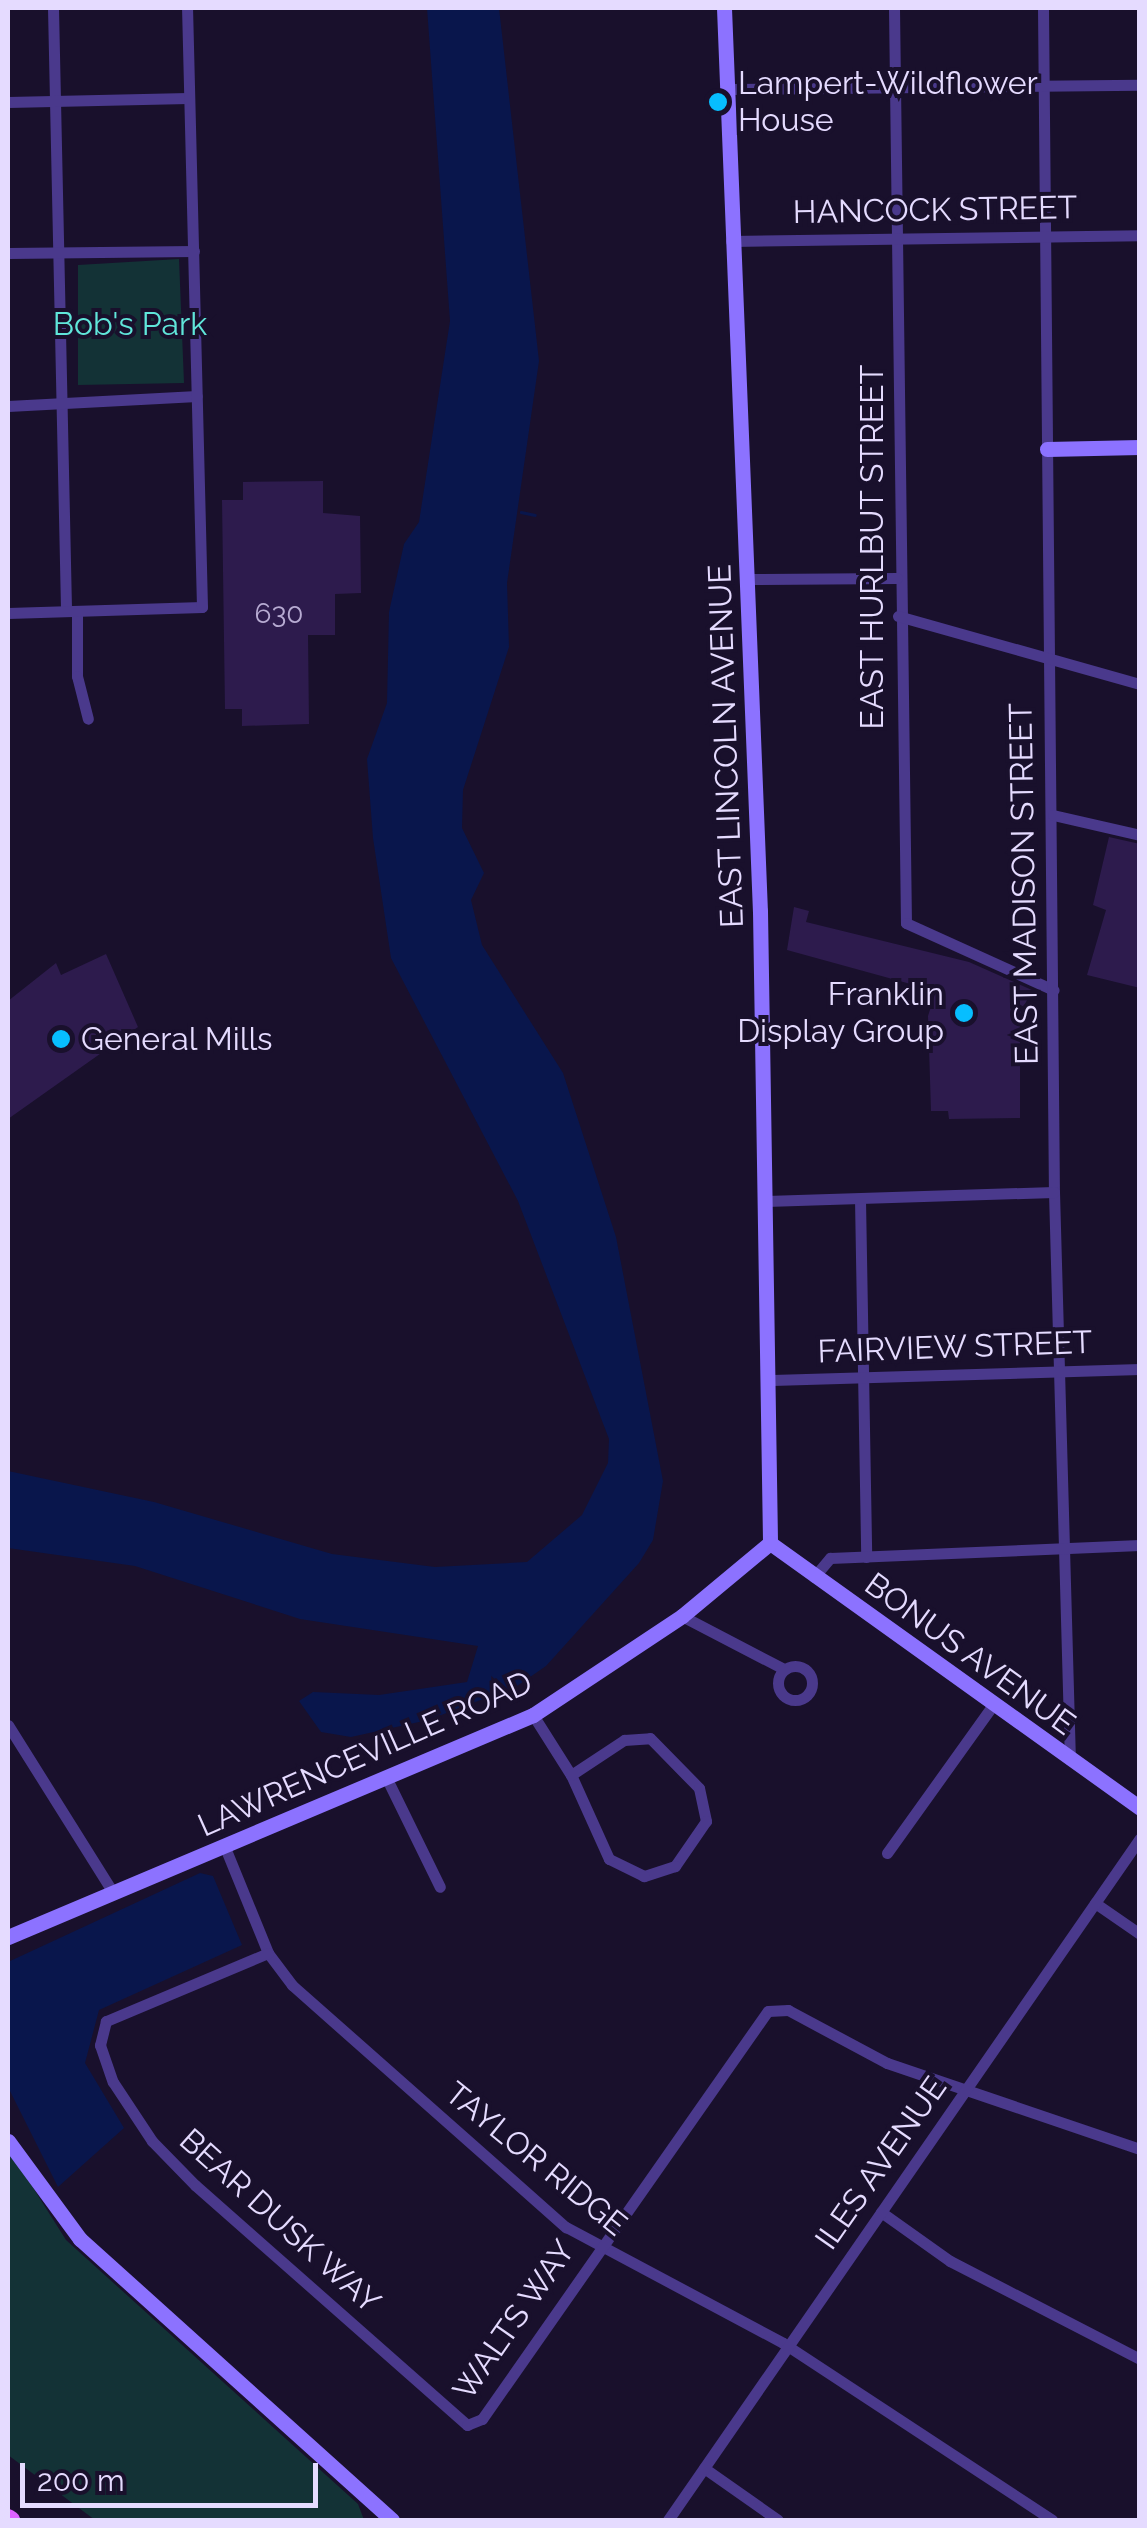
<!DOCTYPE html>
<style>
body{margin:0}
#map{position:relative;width:1147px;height:2528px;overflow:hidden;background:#19102c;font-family:Raleway,sans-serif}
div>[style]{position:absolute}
.green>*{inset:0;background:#133236}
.water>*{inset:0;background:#09164c}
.stream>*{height:2.5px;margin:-1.25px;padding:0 1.25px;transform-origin:1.25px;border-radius:1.25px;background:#09164c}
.building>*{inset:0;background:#2d1b4d}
.street>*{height:11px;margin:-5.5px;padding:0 5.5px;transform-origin:5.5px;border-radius:5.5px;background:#4a398c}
.street>.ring{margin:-5.5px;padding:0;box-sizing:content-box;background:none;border:11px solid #4a398c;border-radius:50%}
.secondary>*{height:15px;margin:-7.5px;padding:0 7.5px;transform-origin:7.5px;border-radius:7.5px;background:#8c72ff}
.primary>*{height:18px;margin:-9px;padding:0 9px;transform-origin:9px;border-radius:9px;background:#dd62ff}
.dots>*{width:28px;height:28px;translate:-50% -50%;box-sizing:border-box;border:5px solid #19102c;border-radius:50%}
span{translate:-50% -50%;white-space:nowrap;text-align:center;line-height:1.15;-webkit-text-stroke:8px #19102c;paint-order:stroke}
.number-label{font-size:28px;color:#b7abd2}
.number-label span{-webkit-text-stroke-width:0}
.poi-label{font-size:32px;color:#e5dbff}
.left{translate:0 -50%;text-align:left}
.right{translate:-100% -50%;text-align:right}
.street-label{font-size:32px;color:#e5dbff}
.park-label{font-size:32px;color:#60e6da}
.frame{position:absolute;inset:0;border:10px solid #e5dbff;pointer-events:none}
.scale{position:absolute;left:20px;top:2463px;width:298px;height:45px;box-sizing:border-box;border:5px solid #e5dbff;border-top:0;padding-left:12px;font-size:30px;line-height:35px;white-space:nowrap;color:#e5dbff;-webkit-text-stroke:8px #19102c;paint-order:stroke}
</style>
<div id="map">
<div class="green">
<i style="clip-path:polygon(179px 259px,184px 383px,78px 385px,78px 265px)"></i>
<i style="clip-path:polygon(8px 2148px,66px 2240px,358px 2504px,364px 2520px,95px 2520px,8px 2455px)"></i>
</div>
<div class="water">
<i style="clip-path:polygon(427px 8px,499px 8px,539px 361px,507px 583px,509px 647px,463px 790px,462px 828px,484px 873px,471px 900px,482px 945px,563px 1073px,616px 1237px,663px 1481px,653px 1540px,639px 1563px,546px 1666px,517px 1686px,428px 1720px,351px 1737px,321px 1732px,299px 1701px,313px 1692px,379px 1695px,467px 1682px,478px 1646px,300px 1619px,135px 1566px,8px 1548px,8px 1471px,154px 1502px,332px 1554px,435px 1567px,527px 1562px,582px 1515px,608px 1463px,609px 1439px,518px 1201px,391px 958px,373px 838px,367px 759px,387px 703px,389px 612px,404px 544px,419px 522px,450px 321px)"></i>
<i style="clip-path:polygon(200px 1873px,213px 1876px,242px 1945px,99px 2010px,85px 2063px,124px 2128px,58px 2187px,8px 2087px,8px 1962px)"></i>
</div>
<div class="stream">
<i style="left:521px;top:512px;width:14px;rotate:12deg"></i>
</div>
<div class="building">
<i style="clip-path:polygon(323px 481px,323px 513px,360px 516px,361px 593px,335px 594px,335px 635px,308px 635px,309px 724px,242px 726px,242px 709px,225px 709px,222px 500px,243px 500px,243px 482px)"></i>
<i style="clip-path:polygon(1109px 837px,1140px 844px,1140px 988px,1087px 975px,1106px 910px,1093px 905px)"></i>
<i style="clip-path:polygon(794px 907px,809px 911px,806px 922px,969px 962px,1032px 990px,1020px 1014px,1020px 1118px,949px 1119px,948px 1111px,931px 1111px,928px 1016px,936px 991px,787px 950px)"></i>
<i style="clip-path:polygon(106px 954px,138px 1027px,8px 1119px,8px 1001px,56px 963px,61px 975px)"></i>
</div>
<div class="street">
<i style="left:53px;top:8px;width:603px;rotate:88.76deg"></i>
<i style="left:894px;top:8px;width:915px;rotate:89.25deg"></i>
<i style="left:906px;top:923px;width:162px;rotate:24.4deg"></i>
<i style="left:1043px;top:8px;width:1184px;rotate:89.47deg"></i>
<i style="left:1054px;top:1192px;width:568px;rotate:88.39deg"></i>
<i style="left:728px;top:89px;width:412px;rotate:-0.6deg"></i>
<i style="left:8px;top:102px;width:180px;rotate:-1.3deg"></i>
<i style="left:731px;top:241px;width:409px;rotate:-0.8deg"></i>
<i style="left:8px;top:253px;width:186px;rotate:-0.6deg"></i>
<i style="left:8px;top:406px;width:189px;rotate:-3deg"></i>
<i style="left:749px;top:579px;width:148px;rotate:-0.4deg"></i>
<i style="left:77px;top:611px;width:65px;rotate:90deg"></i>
<i style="left:77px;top:676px;width:44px;rotate:75.7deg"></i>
<i style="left:8px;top:613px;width:194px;rotate:-1.8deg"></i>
<i style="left:202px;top:607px;width:599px;rotate:-91.43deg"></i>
<i style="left:898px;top:616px;width:251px;rotate:15.7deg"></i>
<i style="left:1053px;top:815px;width:89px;rotate:12.9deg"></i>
<i style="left:860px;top:1199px;width:358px;rotate:89deg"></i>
<i style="left:766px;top:1201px;width:288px;rotate:-1.8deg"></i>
<i style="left:772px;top:1380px;width:368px;rotate:-1.7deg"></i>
<i style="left:814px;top:1577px;width:25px;rotate:-50deg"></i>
<i style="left:830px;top:1558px;width:310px;rotate:-2.4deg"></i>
<i style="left:682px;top:1616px;width:113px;rotate:27.5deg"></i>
<i class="ring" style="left:778px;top:1666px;width:23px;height:23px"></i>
<i style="left:533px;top:1715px;width:71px;rotate:57.7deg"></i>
<i style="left:8px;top:1725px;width:199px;rotate:57.9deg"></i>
<i style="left:650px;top:1738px;width:70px;rotate:45.6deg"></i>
<i style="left:699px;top:1788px;width:34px;rotate:78deg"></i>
<i style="left:706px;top:1821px;width:55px;rotate:124.6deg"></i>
<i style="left:675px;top:1866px;width:33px;rotate:162deg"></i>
<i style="left:644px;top:1876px;width:39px;rotate:-154deg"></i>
<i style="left:609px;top:1859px;width:92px;rotate:-114.3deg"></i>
<i style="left:571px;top:1775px;width:64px;rotate:-33.4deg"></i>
<i style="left:624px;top:1740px;width:26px;rotate:-4deg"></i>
<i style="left:387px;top:1779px;width:120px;rotate:63.9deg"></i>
<i style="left:224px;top:1845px;width:117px;rotate:67.8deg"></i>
<i style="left:268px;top:1953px;width:40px;rotate:53deg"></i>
<i style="left:292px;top:1985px;width:366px;rotate:41.5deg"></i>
<i style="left:566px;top:2227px;width:246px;rotate:28.1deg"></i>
<i style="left:783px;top:2343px;width:322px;rotate:33.3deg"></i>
<i style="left:887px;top:1853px;width:182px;rotate:-54.4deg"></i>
<i style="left:1095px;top:1903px;width:55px;rotate:34.6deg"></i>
<i style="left:268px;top:1953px;width:176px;rotate:157.2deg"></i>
<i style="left:106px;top:2021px;width:25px;rotate:104deg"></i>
<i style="left:100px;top:2045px;width:39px;rotate:71deg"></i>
<i style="left:113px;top:2082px;width:71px;rotate:56.5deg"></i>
<i style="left:152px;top:2141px;width:62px;rotate:45.7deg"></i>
<i style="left:195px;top:2185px;width:363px;rotate:41.4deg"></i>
<i style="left:467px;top:2425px;width:16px;rotate:-22deg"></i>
<i style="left:482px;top:2419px;width:498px;rotate:-55deg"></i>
<i style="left:768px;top:2011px;width:20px;rotate:-3deg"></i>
<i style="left:788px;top:2010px;width:112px;rotate:28.2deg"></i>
<i style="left:887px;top:2063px;width:267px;rotate:18.8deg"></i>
<i style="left:881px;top:2212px;width:85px;rotate:35.4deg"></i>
<i style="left:950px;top:2261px;width:214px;rotate:27.3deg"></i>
<i style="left:704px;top:2468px;width:90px;rotate:35.1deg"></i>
<i style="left:668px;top:2520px;width:829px;rotate:-55.31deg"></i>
</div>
<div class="secondary">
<i style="left:724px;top:8px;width:904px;rotate:87.72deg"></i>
<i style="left:760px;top:911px;width:632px;rotate:89.09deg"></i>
<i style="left:1047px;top:449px;width:93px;rotate:-1.2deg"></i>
<i style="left:770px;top:1543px;width:455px;rotate:35.6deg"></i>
<i style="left:8px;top:1937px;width:570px;rotate:-22.92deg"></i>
<i style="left:533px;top:1715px;width:179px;rotate:-33.6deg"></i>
<i style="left:682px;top:1616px;width:114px;rotate:-39.7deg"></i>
<i style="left:8px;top:2141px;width:122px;rotate:53.7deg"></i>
<i style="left:80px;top:2239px;width:420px;rotate:42deg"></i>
</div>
<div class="primary">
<i style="left:8px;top:2518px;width:4px;rotate:34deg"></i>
</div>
<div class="dots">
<i style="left:718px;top:102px;background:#07beff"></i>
<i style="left:964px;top:1013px;background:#07beff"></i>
<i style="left:61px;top:1039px;background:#07beff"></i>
</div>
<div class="number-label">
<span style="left:279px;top:614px">630</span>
</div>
<div class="poi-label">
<span class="left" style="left:738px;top:102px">Lampert-Wildflower<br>House</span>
<span class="right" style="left:944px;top:1013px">Franklin<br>Display Group</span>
<span class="left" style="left:81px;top:1039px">General Mills</span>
</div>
<div class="street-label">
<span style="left:935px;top:210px;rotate:-1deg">HANCOCK STREET</span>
<span style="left:872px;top:547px;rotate:-90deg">EAST HURLBUT STREET</span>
<span style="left:726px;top:746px;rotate:-92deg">EAST LINCOLN AVENUE</span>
<span style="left:1024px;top:884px;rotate:-91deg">EAST MADISON STREET</span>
<span style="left:955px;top:1347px;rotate:-2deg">FAIRVIEW STREET</span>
<span style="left:970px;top:1654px;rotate:36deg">BONUS AVENUE</span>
<span style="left:365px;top:1754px;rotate:-24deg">LAWRENCEVILLE ROAD</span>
<span style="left:536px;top:2159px;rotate:39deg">TAYLOR RIDGE</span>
<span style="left:881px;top:2163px;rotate:-55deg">ILES AVENUE</span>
<span style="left:280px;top:2221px;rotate:42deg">BEAR DUSK WAY</span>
<span style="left:514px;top:2320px;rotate:-55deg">WALTS WAY</span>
</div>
<div class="park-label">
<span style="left:130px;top:324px">Bob's Park</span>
</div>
<div class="frame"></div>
<div class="scale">200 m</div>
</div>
